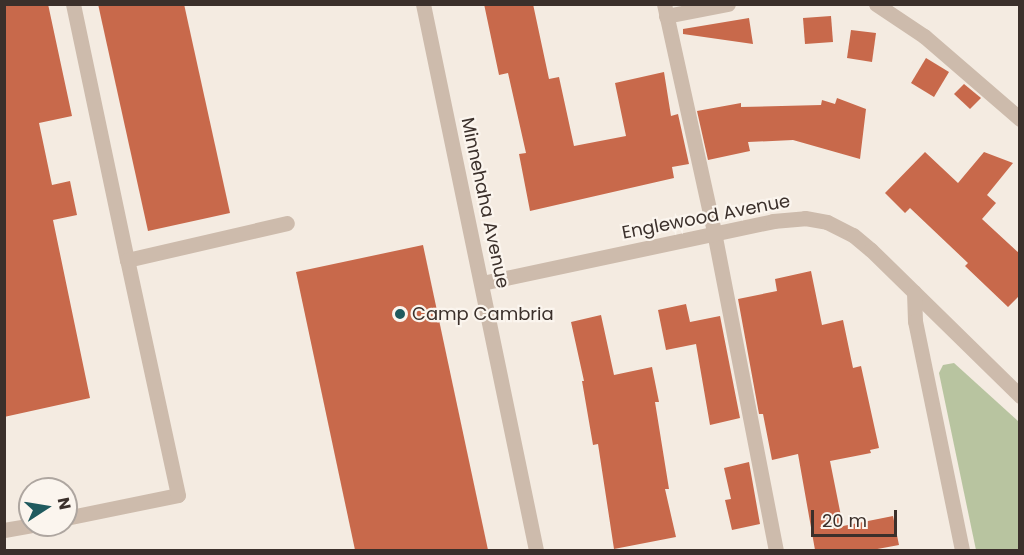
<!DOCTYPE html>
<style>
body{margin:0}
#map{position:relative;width:1024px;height:555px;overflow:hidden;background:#f4ebe1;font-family:Poppins,sans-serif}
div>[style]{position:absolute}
.green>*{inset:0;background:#b8c4a0}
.building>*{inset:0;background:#c8694b}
.service>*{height:15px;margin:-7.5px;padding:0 7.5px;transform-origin:7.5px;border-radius:7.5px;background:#cdbbac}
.minor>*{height:15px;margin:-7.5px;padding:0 7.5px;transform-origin:7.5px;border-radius:7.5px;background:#cdbbac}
.tertiary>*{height:15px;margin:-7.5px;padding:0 7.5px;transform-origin:7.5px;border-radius:7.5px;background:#cdbbac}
.dots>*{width:16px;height:16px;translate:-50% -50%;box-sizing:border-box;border:3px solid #fbf5ee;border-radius:50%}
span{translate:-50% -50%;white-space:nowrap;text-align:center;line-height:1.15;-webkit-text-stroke:4.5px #fbf5ee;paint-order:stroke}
.street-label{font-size:18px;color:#3b302b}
.poi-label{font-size:18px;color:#3b302b}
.left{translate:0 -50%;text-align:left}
.frame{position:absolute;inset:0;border:6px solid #3b302b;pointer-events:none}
.north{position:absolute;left:18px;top:477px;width:60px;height:60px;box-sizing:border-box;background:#fbf5ee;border:2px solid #aea6a0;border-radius:50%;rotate:78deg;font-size:16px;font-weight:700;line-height:24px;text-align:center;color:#3b302b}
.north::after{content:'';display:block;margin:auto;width:21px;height:27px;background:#1f5a5e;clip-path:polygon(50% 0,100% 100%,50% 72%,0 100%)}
.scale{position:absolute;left:811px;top:510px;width:86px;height:27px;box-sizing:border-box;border:3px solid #3b302b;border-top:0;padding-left:8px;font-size:18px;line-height:21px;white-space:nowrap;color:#3b302b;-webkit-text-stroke:4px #fbf5ee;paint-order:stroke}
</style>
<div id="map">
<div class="green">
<i style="clip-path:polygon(954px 363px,1019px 422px,1019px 550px,976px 550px,939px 373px,943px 365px)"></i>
</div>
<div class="building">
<i style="clip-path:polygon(4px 4px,48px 4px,72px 116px,39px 123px,52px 185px,70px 181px,77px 215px,53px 220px,90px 398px,4px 417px)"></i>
<i style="clip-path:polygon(98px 4px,184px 4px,230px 213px,148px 231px)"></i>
<i style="clip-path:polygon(484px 4px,533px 4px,549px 79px,559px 77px,574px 146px,626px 136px,615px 83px,664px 72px,671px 116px,678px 114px,689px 164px,672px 167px,674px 178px,530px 211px,519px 154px,526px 153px,508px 73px,499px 75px)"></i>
<i style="clip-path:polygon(831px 16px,833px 42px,805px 44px,803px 18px)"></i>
<i style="clip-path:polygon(749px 18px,753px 44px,683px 34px,683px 29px)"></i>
<i style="clip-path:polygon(851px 30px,876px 33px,872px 62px,847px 58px)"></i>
<i style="clip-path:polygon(926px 58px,949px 72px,934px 97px,911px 83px)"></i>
<i style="clip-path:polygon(964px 84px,981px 98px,970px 109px,954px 94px)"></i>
<i style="clip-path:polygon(837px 98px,866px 109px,860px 159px,793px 140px,748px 142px,750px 151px,708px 160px,697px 111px,741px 103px,741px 107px,821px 105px,822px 100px,835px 104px)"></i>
<i style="clip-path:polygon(925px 152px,958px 183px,984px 152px,1013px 163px,987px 195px,996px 203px,982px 219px,1020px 254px,1020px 295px,1008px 307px,965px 266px,968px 263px,910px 208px,905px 213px,885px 193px)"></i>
<i style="clip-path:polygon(423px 245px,488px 550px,355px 550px,296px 272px)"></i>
<i style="clip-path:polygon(811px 271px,822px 325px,843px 320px,853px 368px,861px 366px,879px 448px,870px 450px,871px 453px,830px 461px,843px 526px,893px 516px,899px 545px,872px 550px,815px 550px,798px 454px,772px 460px,763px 414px,759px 414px,738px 299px,777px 291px,775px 279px)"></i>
<i style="clip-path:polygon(686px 304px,690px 322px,720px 316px,740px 418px,710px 425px,696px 344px,666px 350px,658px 310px)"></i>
<i style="clip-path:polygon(601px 315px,614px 375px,652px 367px,659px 402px,655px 402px,669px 489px,665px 489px,676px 537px,614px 549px,598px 444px,593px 445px,582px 381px,584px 381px,571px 322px)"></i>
<i style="clip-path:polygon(749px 462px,760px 524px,732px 530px,725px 500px,731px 499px,724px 468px)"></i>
</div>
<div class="service">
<i style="left:73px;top:4px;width:262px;rotate:78.1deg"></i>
<i style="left:664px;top:4px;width:233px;rotate:77.6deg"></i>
<i style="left:714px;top:232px;width:324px;rotate:79deg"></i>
<i style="left:876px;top:4px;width:58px;rotate:33.7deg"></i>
<i style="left:924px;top:36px;width:127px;rotate:40.8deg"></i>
<i style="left:666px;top:16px;width:63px;rotate:-11deg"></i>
<i style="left:66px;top:518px;width:114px;rotate:-11.6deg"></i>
<i style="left:178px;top:495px;width:240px;rotate:-102.2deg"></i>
<i style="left:127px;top:260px;width:164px;rotate:-13deg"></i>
<i style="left:4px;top:530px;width:27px;rotate:-10deg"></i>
</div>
<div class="minor">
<i style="left:482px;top:283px;width:298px;rotate:-12deg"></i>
<i style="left:773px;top:221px;width:32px;rotate:-5deg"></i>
<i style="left:805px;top:218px;width:22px;rotate:10deg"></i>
<i style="left:827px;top:222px;width:29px;rotate:27deg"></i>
<i style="left:853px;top:235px;width:23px;rotate:40deg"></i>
<i style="left:871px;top:250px;width:209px;rotate:44.4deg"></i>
<i style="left:914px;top:292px;width:29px;rotate:88deg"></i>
<i style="left:915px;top:321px;width:234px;rotate:78.4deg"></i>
</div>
<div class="tertiary">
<i style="left:423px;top:4px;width:558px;rotate:78.31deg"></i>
</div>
<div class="dots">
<i style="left:400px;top:314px;background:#1f5a5e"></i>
</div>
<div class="street-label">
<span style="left:485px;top:203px;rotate:78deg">Minnehaha Avenue</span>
<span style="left:706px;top:217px;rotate:-11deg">Englewood Avenue</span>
</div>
<div class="poi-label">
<span class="left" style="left:412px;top:314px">Camp Cambria</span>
</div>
<div class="frame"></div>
<div class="north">N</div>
<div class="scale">20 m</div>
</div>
